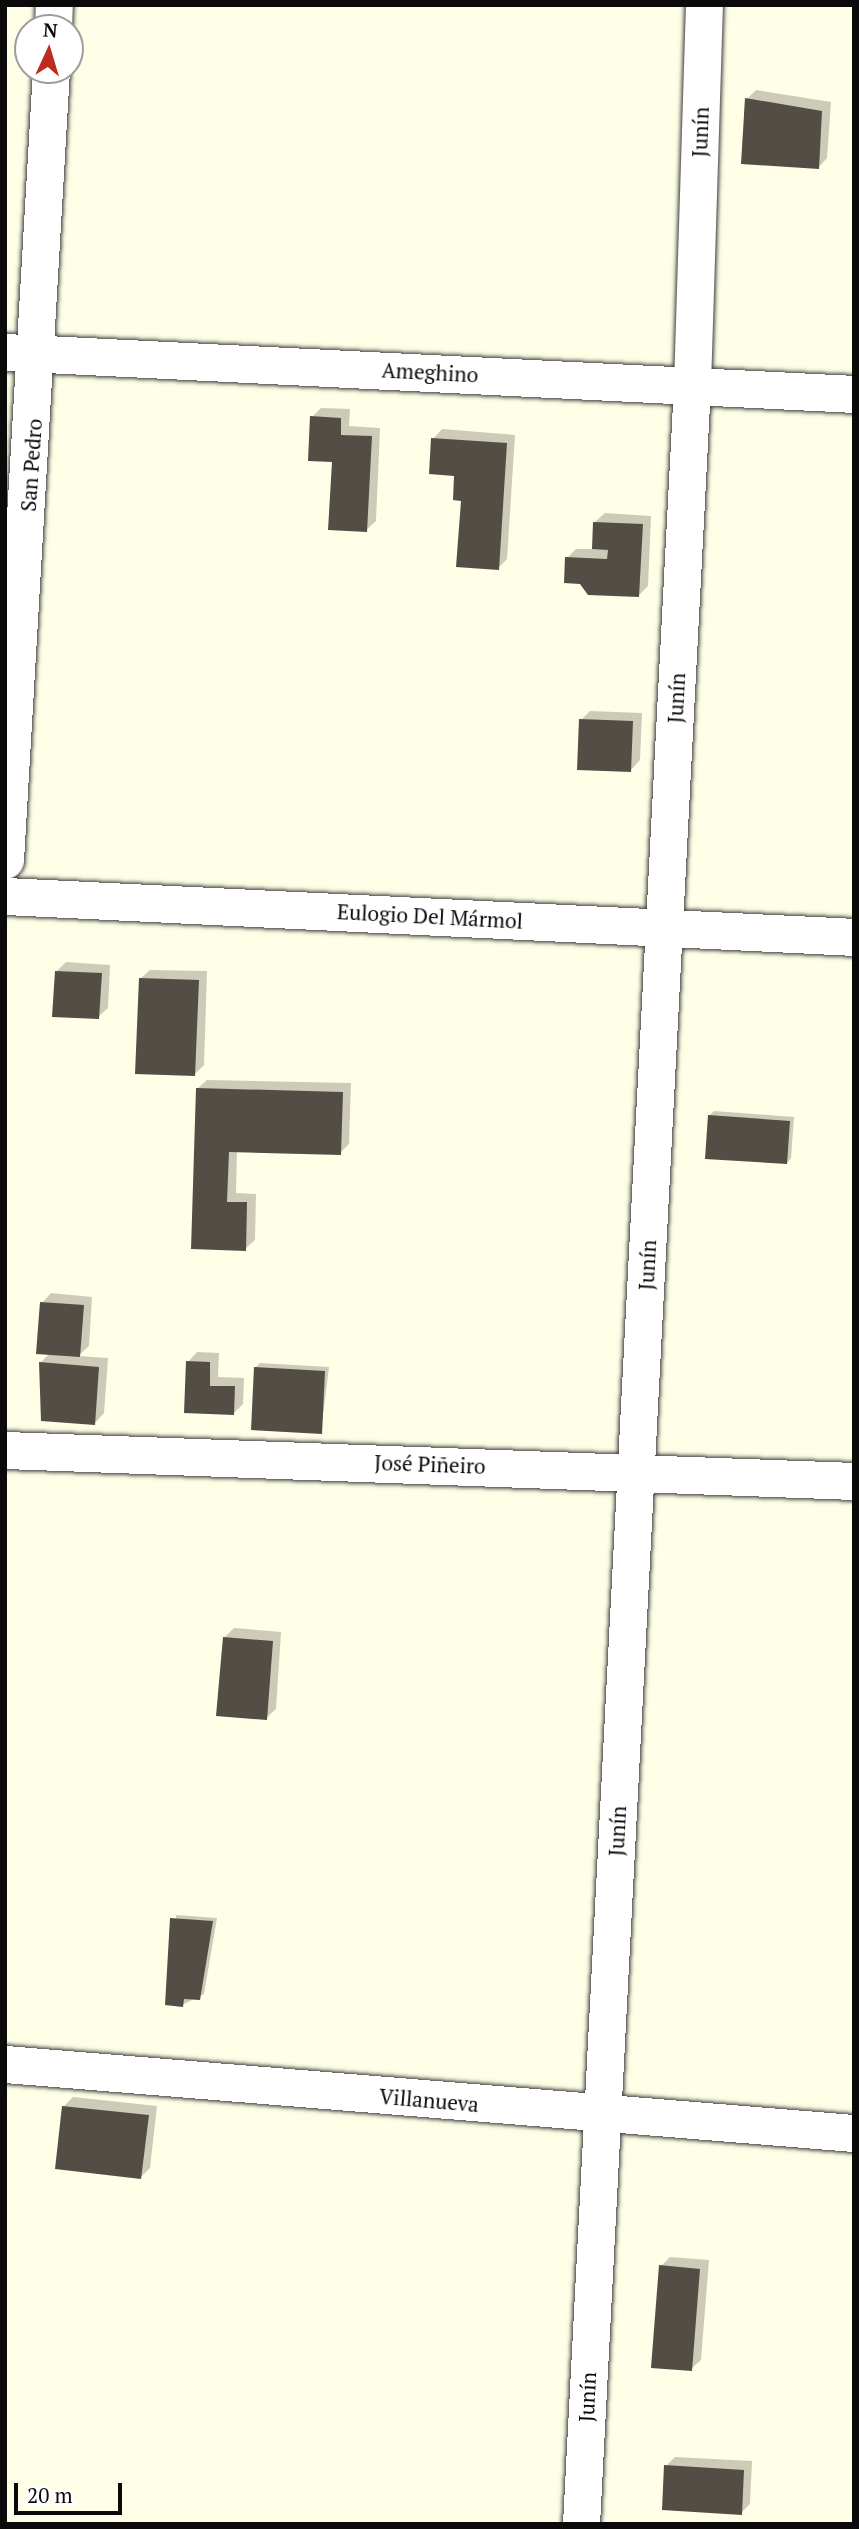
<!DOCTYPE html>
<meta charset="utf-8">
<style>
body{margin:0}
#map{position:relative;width:859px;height:2529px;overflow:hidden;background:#fffee7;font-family:"PT Serif",serif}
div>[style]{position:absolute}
.shadow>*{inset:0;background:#0003}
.building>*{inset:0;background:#534d46}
.roads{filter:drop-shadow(0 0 2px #3d3d3d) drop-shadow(0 0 2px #3d3d3d)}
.minor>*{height:37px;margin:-18.5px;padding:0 18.5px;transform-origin:18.5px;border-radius:18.5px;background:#fff}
span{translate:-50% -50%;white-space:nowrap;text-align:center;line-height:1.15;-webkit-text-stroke:7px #fff;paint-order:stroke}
.street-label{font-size:21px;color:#0a0a0a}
.frame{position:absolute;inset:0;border:7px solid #0a0a0a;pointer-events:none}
.north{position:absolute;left:14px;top:14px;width:70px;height:70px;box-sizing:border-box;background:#fff;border:2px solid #9d9d9d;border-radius:50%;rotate:4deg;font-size:19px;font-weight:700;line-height:28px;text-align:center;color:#0a0a0a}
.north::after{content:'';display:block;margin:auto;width:24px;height:32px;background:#bd2d1f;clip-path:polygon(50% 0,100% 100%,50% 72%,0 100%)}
.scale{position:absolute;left:14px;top:2483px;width:108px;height:32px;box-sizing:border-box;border:4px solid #0a0a0a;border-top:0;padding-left:9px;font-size:21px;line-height:24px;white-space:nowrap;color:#0a0a0a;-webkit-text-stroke:5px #fff;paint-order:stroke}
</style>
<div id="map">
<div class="shadow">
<i style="clip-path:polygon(756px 90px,831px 102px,827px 158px,818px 168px,747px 99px)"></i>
<i style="clip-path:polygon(321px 408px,350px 409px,349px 426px,380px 428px,376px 521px,366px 530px,312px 417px)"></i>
<i style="clip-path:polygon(442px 429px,515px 435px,507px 559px,498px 568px,456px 474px,433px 439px)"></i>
<i style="clip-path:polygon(605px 513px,651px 516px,648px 586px,638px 596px,567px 558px,576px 549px,594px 549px,595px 522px)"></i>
<i style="clip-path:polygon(590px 711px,642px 713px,640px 760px,631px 770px,581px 720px)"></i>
<i style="clip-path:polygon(66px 962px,110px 965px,108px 1008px,98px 1017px,57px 971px)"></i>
<i style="clip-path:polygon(150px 970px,207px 971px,204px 1065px,195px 1074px,140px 979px)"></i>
<i style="clip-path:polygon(207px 1080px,351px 1083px,349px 1144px,340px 1153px,237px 1150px,236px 1193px,256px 1194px,255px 1240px,245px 1249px,193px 1248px,197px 1089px)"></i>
<i style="clip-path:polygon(714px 1111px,794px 1117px,791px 1158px,787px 1163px,710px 1115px)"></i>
<i style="clip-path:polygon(51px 1293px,92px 1297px,89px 1346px,78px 1356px,108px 1358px,104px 1413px,95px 1423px,40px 1363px,50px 1353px,42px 1303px)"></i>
<i style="clip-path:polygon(197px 1352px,219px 1353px,218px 1377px,244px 1378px,243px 1404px,234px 1413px,188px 1362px)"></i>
<i style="clip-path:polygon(260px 1363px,329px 1367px,321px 1432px,255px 1368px)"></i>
<i style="clip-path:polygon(234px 1628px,281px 1632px,276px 1709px,266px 1718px,225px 1637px)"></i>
<i style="clip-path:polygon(176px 1915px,217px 1918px,204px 1994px,182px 2005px)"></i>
<i style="clip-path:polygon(73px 2097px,157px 2106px,150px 2168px,141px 2177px,63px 2107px)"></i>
<i style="clip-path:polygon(670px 2257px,709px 2260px,701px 2360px,691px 2369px,661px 2266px)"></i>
<i style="clip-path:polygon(675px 2457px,752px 2461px,750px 2504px,741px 2513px,666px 2466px)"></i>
</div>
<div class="building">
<i style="clip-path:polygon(745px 98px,822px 111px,819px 169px,741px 164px)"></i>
<i style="clip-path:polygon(310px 416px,341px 418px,341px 435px,372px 436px,367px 532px,328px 530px,332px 462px,308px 461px)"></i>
<i style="clip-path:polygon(431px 438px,507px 443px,499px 570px,456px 567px,461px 501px,453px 500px,454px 476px,429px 474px)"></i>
<i style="clip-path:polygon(593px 522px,643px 524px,639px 597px,588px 595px,580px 584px,564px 583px,565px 557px,607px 559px,608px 550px,592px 549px)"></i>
<i style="clip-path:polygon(579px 719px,633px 721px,631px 772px,577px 770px)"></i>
<i style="clip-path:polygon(55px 971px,102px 973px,99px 1019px,52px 1017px)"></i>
<i style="clip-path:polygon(139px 978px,199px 980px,195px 1076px,135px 1074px)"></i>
<i style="clip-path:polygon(196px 1088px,343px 1092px,341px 1155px,229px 1152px,227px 1202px,247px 1202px,246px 1251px,191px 1249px)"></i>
<i style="clip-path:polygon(708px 1115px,790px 1121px,787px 1164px,705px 1159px)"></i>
<i style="clip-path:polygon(40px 1302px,84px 1305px,80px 1357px,36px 1354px)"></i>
<i style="clip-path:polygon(186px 1361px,210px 1362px,210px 1386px,235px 1386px,234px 1415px,184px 1413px)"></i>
<i style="clip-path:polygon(39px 1362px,99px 1367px,95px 1425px,41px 1421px)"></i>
<i style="clip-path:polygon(254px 1367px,325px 1371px,322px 1434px,251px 1430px)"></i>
<i style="clip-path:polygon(223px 1637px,273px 1641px,267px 1720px,216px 1716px)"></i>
<i style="clip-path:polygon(170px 1918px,213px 1921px,200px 2000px,184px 1999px,183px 2007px,165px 2005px)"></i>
<i style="clip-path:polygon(62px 2106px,149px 2115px,141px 2179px,55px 2169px)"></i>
<i style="clip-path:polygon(659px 2265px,700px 2269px,692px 2371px,651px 2368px)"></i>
<i style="clip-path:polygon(664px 2465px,744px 2470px,742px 2515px,662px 2510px)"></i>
</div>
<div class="roads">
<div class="minor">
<i style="left:53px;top:28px;width:23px;rotate:-88deg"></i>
<i style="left:5px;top:352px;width:850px;rotate:2.83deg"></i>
<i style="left:5px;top:860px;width:791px;rotate:-86.67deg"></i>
<i style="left:5px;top:896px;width:850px;rotate:2.76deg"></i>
<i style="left:5px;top:1450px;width:850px;rotate:2.09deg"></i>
<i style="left:5px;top:2064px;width:852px;rotate:4.65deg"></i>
<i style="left:581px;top:2524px;width:2142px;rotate:-87.03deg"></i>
<i style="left:692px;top:385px;width:380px;rotate:-88.2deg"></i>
</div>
</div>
<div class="street-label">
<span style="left:700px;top:132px;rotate:-88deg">Junín</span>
<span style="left:430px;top:372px;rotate:3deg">Ameghino</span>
<span style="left:31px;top:465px;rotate:-86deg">San Pedro</span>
<span style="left:676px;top:698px;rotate:-87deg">Junín</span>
<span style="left:430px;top:916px;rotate:3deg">Eulogio Del Mármol</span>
<span style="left:647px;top:1265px;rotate:-87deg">Junín</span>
<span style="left:430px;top:1464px;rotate:2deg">José Piñeiro</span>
<span style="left:617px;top:1831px;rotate:-87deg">Junín</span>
<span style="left:429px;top:2100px;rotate:5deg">Villanueva</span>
<span style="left:587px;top:2397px;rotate:-87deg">Junín</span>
</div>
<div class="frame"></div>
<div class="north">N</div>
<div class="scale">20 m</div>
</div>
